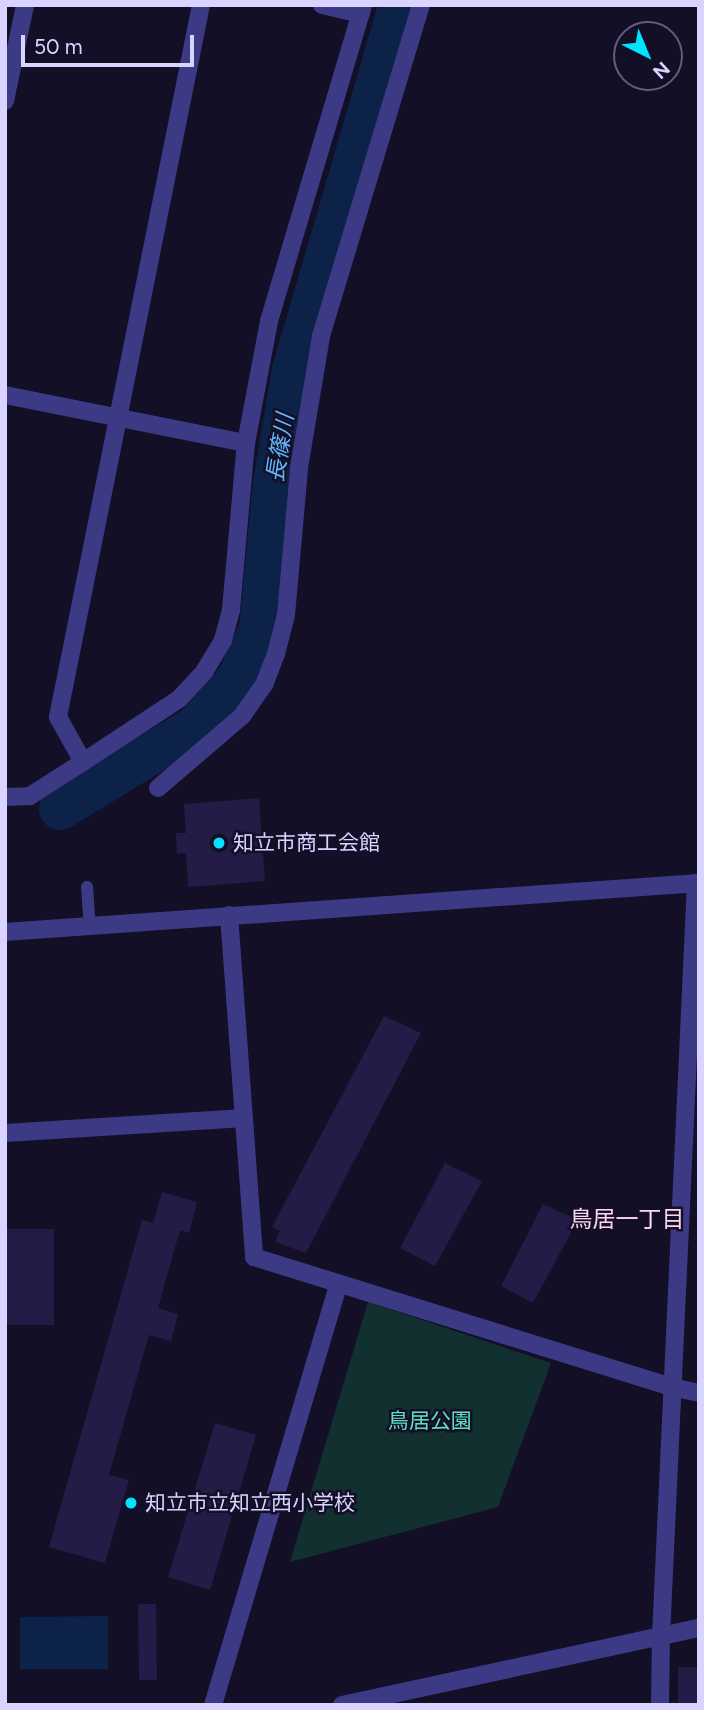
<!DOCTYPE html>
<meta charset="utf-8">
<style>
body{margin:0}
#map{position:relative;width:704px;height:1710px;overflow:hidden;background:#130f26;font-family:Figtree,"Noto Sans JP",sans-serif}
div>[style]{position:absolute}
.green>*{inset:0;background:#12302f}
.water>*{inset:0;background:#0c2248}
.river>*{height:42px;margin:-21px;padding:0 21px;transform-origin:21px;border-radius:21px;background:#0c2248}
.building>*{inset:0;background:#241b47}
.service>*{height:12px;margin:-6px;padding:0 6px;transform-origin:6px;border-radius:6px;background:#3d3a85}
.pedestrian>*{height:18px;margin:-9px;padding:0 9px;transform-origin:9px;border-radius:9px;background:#3d3a85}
.minor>*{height:18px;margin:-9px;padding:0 9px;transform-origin:9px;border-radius:9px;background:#3d3a85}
.tertiary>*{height:18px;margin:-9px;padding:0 9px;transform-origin:9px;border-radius:9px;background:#3d3a85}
.dots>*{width:19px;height:19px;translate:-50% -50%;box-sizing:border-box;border:4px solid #130f26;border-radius:50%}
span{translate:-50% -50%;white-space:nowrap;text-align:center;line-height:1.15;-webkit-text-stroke:5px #130f26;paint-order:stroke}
.poi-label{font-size:21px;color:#d9d4ff}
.left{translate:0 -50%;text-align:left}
.park-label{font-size:21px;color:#5fe0c0}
.water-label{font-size:23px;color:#62b6ff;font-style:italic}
.neighbourhood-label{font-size:23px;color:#ffd6f0}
.frame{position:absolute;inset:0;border:7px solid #d9d4ff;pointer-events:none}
.north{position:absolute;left:613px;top:21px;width:70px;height:70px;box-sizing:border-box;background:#130f26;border:2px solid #625e7d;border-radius:50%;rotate:137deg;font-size:19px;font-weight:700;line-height:28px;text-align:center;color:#d9d4ff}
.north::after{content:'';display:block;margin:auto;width:24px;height:32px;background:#00e5ff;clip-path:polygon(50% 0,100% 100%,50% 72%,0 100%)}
.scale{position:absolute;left:21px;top:35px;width:173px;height:32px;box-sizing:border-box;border:4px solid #d9d4ff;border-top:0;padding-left:9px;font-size:21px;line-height:24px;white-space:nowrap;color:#d9d4ff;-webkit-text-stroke:5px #130f26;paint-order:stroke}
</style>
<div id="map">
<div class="green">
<i style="clip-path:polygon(368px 1302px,551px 1363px,498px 1507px,290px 1562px)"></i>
</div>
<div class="water">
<i style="clip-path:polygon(108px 1616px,108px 1669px,20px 1669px,20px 1617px)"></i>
</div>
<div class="river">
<i style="left:60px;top:809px;width:158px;rotate:-31.3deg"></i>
<i style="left:195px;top:727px;width:64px;rotate:-48.1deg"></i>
<i style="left:238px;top:679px;width:55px;rotate:-66.3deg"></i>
<i style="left:260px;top:629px;width:148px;rotate:-84.6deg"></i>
<i style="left:274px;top:482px;width:114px;rotate:-80.4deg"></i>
<i style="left:293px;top:370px;width:380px;rotate:-73.7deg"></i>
</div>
<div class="building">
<i style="clip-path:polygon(259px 798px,265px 881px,188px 887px,186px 853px,177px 854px,176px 833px,186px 833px,184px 804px)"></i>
<i style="clip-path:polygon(384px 1016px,421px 1033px,306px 1253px,275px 1242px,280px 1231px,272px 1227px)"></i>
<i style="clip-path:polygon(445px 1163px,482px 1181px,435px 1266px,400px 1248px)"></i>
<i style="clip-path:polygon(162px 1192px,197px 1202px,189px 1233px,180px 1230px,158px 1308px,178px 1314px,171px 1341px,149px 1335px,109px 1475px,129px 1480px,105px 1563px,49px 1547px,142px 1220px,153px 1223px)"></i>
<i style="clip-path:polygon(543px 1204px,578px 1220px,533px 1303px,501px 1286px)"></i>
<i style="clip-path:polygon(5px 1229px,54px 1229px,54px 1325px,5px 1325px)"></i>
<i style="clip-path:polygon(215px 1423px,256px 1435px,210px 1590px,168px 1577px)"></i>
<i style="clip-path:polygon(138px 1604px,156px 1604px,157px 1680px,139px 1680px)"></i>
<i style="clip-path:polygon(678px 1667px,699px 1667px,699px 1705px,678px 1705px)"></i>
</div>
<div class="service">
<i style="left:87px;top:887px;width:39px;rotate:86deg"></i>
</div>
<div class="pedestrian">
<i style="left:5px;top:797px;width:25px;rotate:-2deg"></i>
<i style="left:30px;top:796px;width:63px;rotate:-32.7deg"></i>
<i style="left:213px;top:1705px;width:440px;rotate:-73.4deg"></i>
</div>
<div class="minor">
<i style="left:201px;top:5px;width:726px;rotate:101.36deg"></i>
<i style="left:58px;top:717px;width:51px;rotate:60.9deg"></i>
<i style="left:83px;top:762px;width:115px;rotate:-33.3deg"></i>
<i style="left:179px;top:699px;width:37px;rotate:-47deg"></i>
<i style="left:204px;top:672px;width:37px;rotate:-59deg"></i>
<i style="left:223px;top:640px;width:31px;rotate:-75deg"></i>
<i style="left:231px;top:610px;width:168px;rotate:-84.9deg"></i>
<i style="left:246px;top:443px;width:124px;rotate:-79.3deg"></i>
<i style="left:269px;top:321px;width:330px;rotate:-73.4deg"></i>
<i style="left:322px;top:5px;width:40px;rotate:13deg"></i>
<i style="left:5px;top:395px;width:246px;rotate:11.3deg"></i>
<i style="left:158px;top:788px;width:111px;rotate:-40.6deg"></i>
<i style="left:242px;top:716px;width:38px;rotate:-55deg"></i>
<i style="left:264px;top:685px;width:33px;rotate:-69deg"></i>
<i style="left:276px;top:654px;width:40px;rotate:-75.6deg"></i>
<i style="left:286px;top:615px;width:148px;rotate:-84.9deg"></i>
<i style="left:299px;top:468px;width:134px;rotate:-80.5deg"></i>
<i style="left:321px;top:336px;width:346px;rotate:-73.2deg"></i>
<i style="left:671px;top:1387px;width:29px;rotate:12deg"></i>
<i style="left:660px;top:1705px;width:69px;rotate:-89.2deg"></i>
</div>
<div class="tertiary">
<i style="left:5px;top:101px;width:98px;rotate:-78.2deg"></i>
<i style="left:229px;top:915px;width:343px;rotate:85.8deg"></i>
<i style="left:254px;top:1257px;width:437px;rotate:17.3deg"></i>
<i style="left:5px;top:932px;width:696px;rotate:-4.04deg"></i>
<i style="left:5px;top:1133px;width:236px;rotate:-3.6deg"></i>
<i style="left:661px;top:1636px;width:754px;rotate:-87.34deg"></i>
<i style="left:342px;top:1705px;width:365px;rotate:-12.2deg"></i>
</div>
<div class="dots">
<i style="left:219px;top:843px;background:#00e5ff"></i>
<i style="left:131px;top:1503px;background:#00e5ff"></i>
</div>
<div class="poi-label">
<span class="left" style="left:233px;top:843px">知立市商工会館</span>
<span class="left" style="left:145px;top:1503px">知立市立知立西小学校</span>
</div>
<div class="park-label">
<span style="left:430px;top:1421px">鳥居公園</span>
</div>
<div class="water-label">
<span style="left:280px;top:448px;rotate:-81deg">長篠川</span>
</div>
<div class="neighbourhood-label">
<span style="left:627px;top:1219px">鳥居一丁目</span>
</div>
<div class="frame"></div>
<div class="north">N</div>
<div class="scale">50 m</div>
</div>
